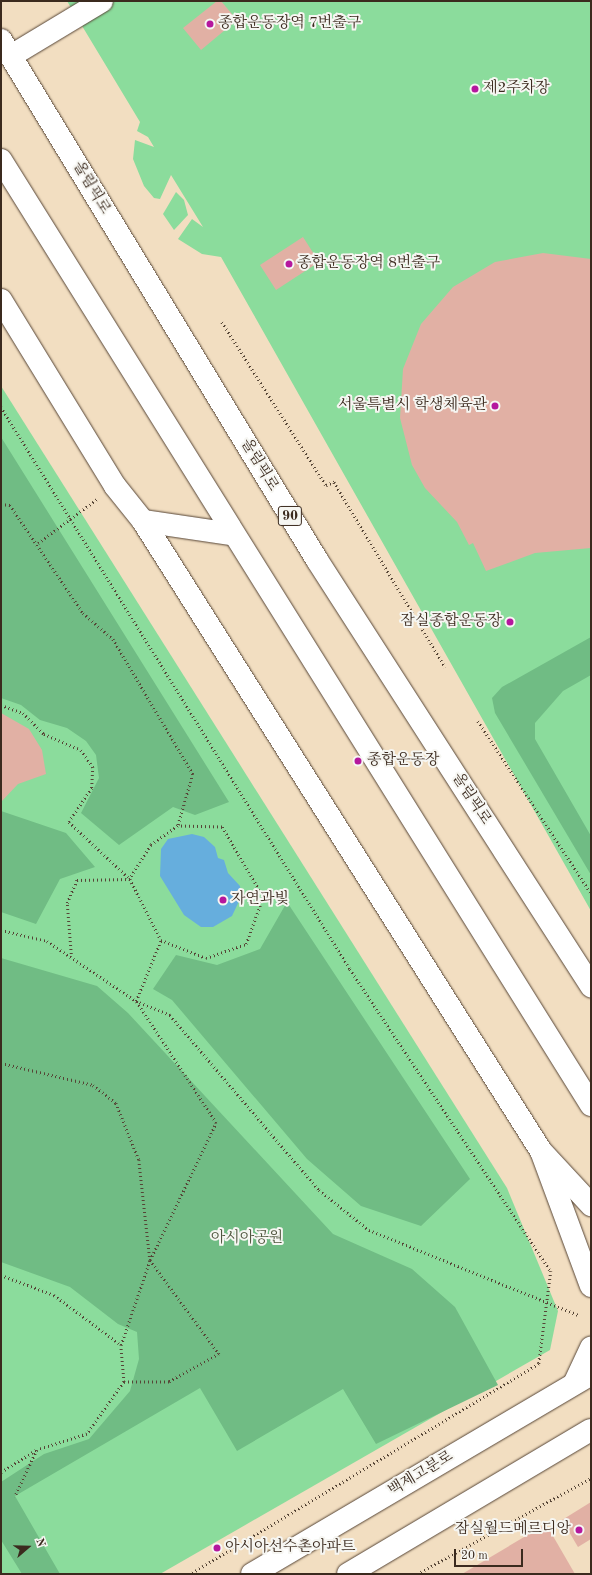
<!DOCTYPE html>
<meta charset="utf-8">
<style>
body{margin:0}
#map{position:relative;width:592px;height:1575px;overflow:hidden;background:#f2dec1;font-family:"Old Standard TT","Noto Serif KR",serif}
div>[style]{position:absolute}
.green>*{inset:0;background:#8bdc9c}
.forest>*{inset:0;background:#70bc84}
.water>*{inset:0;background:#66aedd}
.building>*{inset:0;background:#e1b0a4}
.path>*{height:2.5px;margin-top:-1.25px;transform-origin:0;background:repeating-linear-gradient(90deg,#564536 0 1px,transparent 0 4px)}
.roads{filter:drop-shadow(0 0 1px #564536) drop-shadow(0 0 1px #564536)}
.minor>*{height:22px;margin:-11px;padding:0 11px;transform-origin:11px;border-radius:11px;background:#fff}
.major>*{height:22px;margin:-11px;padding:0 11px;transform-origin:11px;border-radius:11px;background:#fff}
.dots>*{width:11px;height:11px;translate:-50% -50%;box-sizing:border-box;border:2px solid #f6f6f2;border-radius:50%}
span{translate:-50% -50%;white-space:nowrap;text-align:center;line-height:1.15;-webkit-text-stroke:4px #f6f6f2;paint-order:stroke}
.shield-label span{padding:1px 3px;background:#f6f6f2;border:1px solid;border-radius:3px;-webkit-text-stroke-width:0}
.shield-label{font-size:14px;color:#3b2a1e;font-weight:700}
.poi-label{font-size:15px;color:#3b2a1e}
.left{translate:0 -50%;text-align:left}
.right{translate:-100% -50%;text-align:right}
.street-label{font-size:15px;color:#3b2a1e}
.park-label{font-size:15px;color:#4f563e}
.frame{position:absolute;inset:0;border:2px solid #3b2a1e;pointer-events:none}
.north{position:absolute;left:8px;top:1527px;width:40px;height:40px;-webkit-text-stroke:3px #f6f6f2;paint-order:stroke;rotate:70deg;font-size:11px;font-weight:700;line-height:16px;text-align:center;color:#3b2a1e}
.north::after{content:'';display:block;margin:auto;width:14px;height:18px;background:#3b2a1e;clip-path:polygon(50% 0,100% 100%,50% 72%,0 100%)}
.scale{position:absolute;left:454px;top:1549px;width:69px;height:18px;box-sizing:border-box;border:2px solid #3b2a1e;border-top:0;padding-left:5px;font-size:12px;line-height:14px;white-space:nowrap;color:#3b2a1e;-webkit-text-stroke:3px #f6f6f2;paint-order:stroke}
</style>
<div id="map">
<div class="green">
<i style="clip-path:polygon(67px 1px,591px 1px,591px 911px,221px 257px,202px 254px,178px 239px,192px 219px,203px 227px,171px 175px,160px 199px,154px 198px,144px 186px,133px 159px,135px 140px,154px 147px,148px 137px,137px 131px,140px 122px)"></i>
<i style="clip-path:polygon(176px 192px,184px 200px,188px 215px,174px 230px,163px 214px)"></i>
<i style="clip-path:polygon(1px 386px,507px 1188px,558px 1311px,550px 1350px,160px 1574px,1px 1574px)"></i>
</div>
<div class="forest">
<i style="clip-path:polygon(1px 437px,229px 802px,195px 815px,173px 807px,119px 845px,81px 813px,99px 778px,96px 755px,86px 741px,67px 728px,40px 720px,21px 705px,1px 698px)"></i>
<i style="clip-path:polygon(591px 637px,591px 675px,563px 691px,535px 723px,535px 739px,591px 836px,591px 875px,495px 713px,492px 698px,502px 687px)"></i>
<i style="clip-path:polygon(1px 811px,66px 833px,95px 867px,60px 879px,36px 924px,1px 912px)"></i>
<i style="clip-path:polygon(287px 902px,470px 1179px,421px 1226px,361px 1206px,307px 1159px,172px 1000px,153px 989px,176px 955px,217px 965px,260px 949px)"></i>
<i style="clip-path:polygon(1px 958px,97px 986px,128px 1013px,333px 1234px,412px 1269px,455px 1307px,498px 1385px,376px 1444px,343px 1389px,237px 1451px,200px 1388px,15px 1496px,60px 1574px,22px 1574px,1px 1540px,1px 1482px,44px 1454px,89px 1439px,130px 1391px,139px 1359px,137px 1332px,118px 1324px,70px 1287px,1px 1262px)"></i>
</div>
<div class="water">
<i style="clip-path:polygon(192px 834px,204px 837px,215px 847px,218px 858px,224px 860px,228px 873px,240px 886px,241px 897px,232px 916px,213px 927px,201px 927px,184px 915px,160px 876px,161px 849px,168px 839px)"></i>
</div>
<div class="building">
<i style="clip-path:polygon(217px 1px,221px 1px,237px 20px,201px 50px,183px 28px)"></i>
<i style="clip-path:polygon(303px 237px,319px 262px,276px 290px,260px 265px)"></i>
<i style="clip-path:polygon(543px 253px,591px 259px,591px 548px,535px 553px,486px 571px,473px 543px,469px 545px,457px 522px,425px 488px,412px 465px,400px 418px,403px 369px,421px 324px,453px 287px,495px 262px)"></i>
<i style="clip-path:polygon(1px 713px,29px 729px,42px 750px,46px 774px,18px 784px,1px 802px)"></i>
<i style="clip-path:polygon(591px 1502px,591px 1539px,578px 1547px,562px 1520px)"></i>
<i style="clip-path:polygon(546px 1524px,575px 1574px,462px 1574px)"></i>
</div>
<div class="path">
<i style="left:222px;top:322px;width:193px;rotate:57.5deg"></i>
<i style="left:326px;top:485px;width:9px;rotate:-21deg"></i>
<i style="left:334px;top:482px;width:216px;rotate:59deg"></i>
<i style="left:1px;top:407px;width:662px;rotate:58.16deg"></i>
<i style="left:350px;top:969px;width:363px;rotate:56.4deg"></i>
<i style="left:551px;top:1271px;width:94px;rotate:97.4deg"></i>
<i style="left:539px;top:1364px;width:406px;rotate:148.9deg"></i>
<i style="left:1px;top:504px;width:9px;rotate:6deg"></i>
<i style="left:10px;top:505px;width:130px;rotate:55.9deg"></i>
<i style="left:83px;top:613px;width:40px;rotate:41deg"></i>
<i style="left:113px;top:639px;width:157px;rotate:59.3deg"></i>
<i style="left:193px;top:774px;width:54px;rotate:106.1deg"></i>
<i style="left:38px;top:543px;width:74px;rotate:-36.7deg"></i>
<i style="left:1px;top:705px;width:23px;rotate:20deg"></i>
<i style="left:23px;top:713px;width:30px;rotate:45deg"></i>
<i style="left:44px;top:734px;width:40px;rotate:23.4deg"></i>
<i style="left:81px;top:750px;width:21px;rotate:55deg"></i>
<i style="left:93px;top:767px;width:21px;rotate:93deg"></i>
<i style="left:92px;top:788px;width:41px;rotate:124.1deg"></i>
<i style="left:69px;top:822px;width:83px;rotate:43.1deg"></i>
<i style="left:130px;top:879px;width:68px;rotate:63.1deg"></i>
<i style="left:161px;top:940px;width:48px;rotate:21.8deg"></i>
<i style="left:206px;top:958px;width:42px;rotate:-19.3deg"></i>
<i style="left:246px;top:944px;width:50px;rotate:-70.1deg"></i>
<i style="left:263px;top:897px;width:81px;rotate:-120.4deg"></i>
<i style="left:222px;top:827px;width:44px;rotate:-178.7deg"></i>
<i style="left:178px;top:826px;width:33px;rotate:145deg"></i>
<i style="left:151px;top:845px;width:40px;rotate:122deg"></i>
<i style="left:478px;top:721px;width:206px;rotate:56.7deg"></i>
<i style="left:1px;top:930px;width:47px;rotate:13.4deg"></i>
<i style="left:47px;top:941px;width:107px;rotate:34deg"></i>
<i style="left:136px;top:1001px;width:37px;rotate:22deg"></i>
<i style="left:170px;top:1015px;width:230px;rotate:49.6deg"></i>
<i style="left:319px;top:1190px;width:64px;rotate:38.7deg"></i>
<i style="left:369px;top:1230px;width:226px;rotate:22.1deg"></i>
<i style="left:71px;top:954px;width:51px;rotate:-94.5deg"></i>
<i style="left:67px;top:903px;width:25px;rotate:-67deg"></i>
<i style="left:77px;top:880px;width:53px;rotate:-1.1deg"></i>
<i style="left:1px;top:1063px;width:95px;rotate:13.4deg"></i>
<i style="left:93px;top:1085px;width:29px;rotate:38deg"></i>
<i style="left:116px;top:1103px;width:61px;rotate:68deg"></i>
<i style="left:139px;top:1160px;width:101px;rotate:83.7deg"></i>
<i style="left:150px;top:1260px;width:117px;rotate:53.7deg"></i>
<i style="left:219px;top:1354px;width:57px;rotate:150.8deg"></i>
<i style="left:169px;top:1382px;width:45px;rotate:180deg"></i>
<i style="left:124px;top:1382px;width:64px;rotate:125.4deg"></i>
<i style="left:87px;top:1434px;width:52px;rotate:162.3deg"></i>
<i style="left:37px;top:1450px;width:52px;rotate:115.1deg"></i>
<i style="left:1px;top:1275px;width:57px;rotate:20.7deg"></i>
<i style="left:54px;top:1295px;width:84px;rotate:36.7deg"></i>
<i style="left:121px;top:1345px;width:37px;rotate:85deg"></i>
<i style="left:121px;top:1345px;width:90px;rotate:-71.2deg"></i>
<i style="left:150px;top:1260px;width:152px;rotate:-64.3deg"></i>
<i style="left:216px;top:1123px;width:146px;rotate:-123.3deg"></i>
<i style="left:136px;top:1001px;width:66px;rotate:-67.7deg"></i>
<i style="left:1px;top:1472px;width:41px;rotate:-32.2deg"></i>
<i style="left:417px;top:1574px;width:199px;rotate:-28.9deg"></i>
</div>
<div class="roads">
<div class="minor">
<i style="left:11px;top:56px;width:106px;rotate:-31.1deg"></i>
<i style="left:1px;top:300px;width:218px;rotate:58.5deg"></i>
<i style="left:115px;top:486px;width:45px;rotate:51.3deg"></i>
<i style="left:143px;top:521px;width:745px;rotate:57.72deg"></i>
<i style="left:541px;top:1151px;width:144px;rotate:69.7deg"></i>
<i style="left:575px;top:1382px;width:38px;rotate:-65deg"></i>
</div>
<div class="major">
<i style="left:1px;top:40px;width:608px;rotate:58.71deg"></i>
<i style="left:317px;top:560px;width:507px;rotate:57.25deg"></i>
<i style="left:1px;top:160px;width:1114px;rotate:58.02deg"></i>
<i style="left:143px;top:521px;width:89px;rotate:8.4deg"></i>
<i style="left:541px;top:1151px;width:74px;rotate:47.2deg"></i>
<i style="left:252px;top:1574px;width:394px;rotate:-30.5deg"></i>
<i style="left:348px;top:1574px;width:282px;rotate:-30.7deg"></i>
</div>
</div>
<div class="dots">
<i style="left:210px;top:24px;background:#b5179e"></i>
<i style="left:475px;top:89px;background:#b5179e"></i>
<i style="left:289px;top:264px;background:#b5179e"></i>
<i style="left:495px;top:406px;background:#b5179e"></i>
<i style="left:510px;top:622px;background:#b5179e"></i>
<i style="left:358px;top:761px;background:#b5179e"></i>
<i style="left:223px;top:900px;background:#b5179e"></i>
<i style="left:579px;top:1530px;background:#b5179e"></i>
<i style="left:217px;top:1548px;background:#b5179e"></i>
</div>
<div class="shield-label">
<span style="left:290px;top:516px">90</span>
</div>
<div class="poi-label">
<span class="left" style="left:218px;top:24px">종합운동장역 7번출구</span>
<span class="left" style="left:483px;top:89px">제2주차장</span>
<span class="left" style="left:297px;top:264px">종합운동장역 8번출구</span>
<span class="right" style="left:487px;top:406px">서울특별시 학생체육관</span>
<span class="right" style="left:502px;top:622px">잠실종합운동장</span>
<span class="left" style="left:367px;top:761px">종합운동장</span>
<span class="left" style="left:231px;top:900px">자연과빛</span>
<span class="right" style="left:571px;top:1530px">잠실월드메르디앙</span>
<span class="left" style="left:225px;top:1548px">아시아선수촌아파트</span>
</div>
<div class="street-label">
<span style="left:91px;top:188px;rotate:59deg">올림픽로</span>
<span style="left:259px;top:465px;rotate:59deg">올림픽로</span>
<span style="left:471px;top:799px;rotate:57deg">올림픽로</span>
<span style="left:421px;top:1474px;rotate:-31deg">백제고분로</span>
</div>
<div class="park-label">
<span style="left:247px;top:1239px">아시아공원</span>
</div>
<div class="frame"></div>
<div class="north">N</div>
<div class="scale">20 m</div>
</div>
